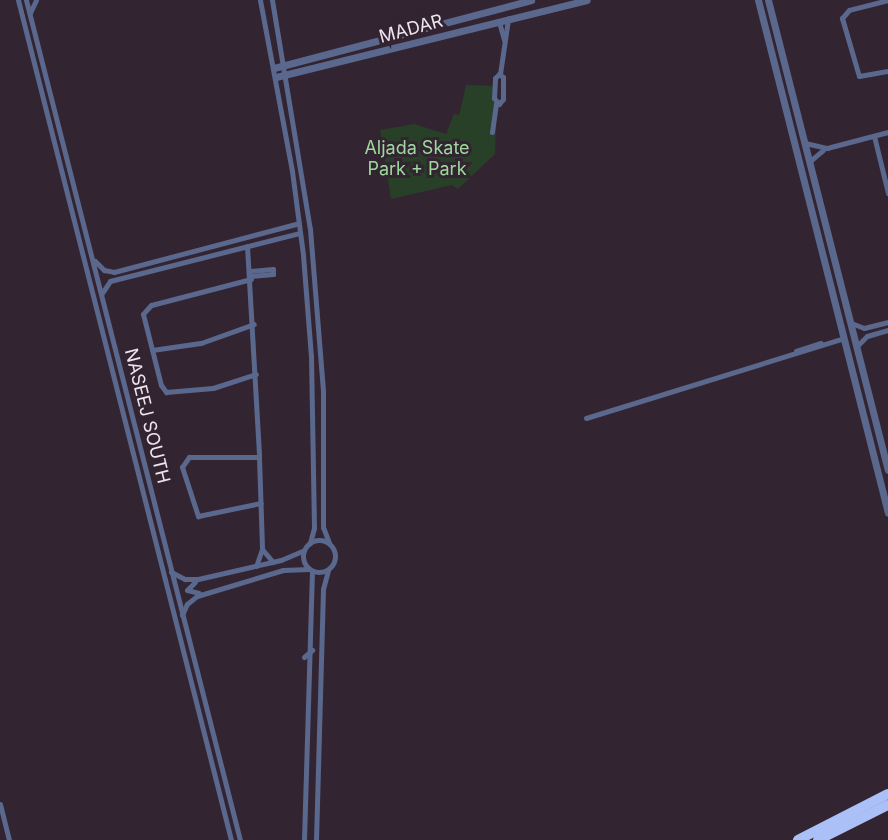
<!DOCTYPE html>
<style>
body{margin:0}
#map{position:relative;width:888px;height:840px;overflow:hidden;background:#332432;font-family:Inter,sans-serif}
div>[style]{position:absolute}
.green>*{inset:0;background:#283f28}
.minor>*{height:5px;margin:-2.5px;padding:0 2.5px;transform-origin:2.5px;border-radius:2.5px;background:#5a688d}
.minor>.ring{margin:-2.5px;padding:0;box-sizing:content-box;background:none;border:5px solid #5a688d;border-radius:50%}
.tertiary>*{height:7px;margin:-3.5px;padding:0 3.5px;transform-origin:3.5px;border-radius:3.5px;background:#5a688d}
.motorway>*{height:10px;margin:-5px;padding:0 5px;transform-origin:5px;border-radius:5px;background:#abc0f6}
span{translate:-50% -50%;white-space:nowrap;text-align:center;line-height:1.15;-webkit-text-stroke:6px #332432;paint-order:stroke}
.street-label{font-size:18px;color:#f0e5ef}
.park-label{font-size:18px;color:#9dd99c}
</style>
<div id="map">
<div class="green">
<i style="clip-path:polygon(466px 85px,497px 86px,495px 154px,458px 189px,452px 185px,391px 199px,380px 130px,414px 124px,446px 134px,454px 114px,459px 115px)"></i>
</div>
<div class="minor">
<i style="left:18px;top:0;width:867px;rotate:75.77deg"></i>
<i style="left:26px;top:0;width:867px;rotate:75.71deg"></i>
<i style="left:260px;top:0;width:174px;rotate:79.4deg"></i>
<i style="left:292px;top:171px;width:85px;rotate:82.5deg"></i>
<i style="left:303px;top:255px;width:101px;rotate:85.5deg"></i>
<i style="left:311px;top:356px;width:172px;rotate:89deg"></i>
<i style="left:314px;top:528px;width:16px;rotate:105deg"></i>
<i style="left:272px;top:0;width:232px;rotate:80.6deg"></i>
<i style="left:310px;top:229px;width:163px;rotate:85.4deg"></i>
<i style="left:323px;top:391px;width:136px;rotate:90deg"></i>
<i style="left:323px;top:527px;width:17px;rotate:69deg"></i>
<i style="left:888px;top:0;width:40px;rotate:165.6deg"></i>
<i style="left:849px;top:10px;width:11px;rotate:131deg"></i>
<i style="left:842px;top:18px;width:60px;rotate:73.7deg"></i>
<i style="left:859px;top:76px;width:29px;rotate:-10deg"></i>
<i style="left:30px;top:13px;width:14px;rotate:-65deg"></i>
<i style="left:499px;top:22px;width:19px;rotate:74deg"></i>
<i style="left:499px;top:74px;width:5px;rotate:37deg"></i>
<i style="left:503px;top:77px;width:22px;rotate:90deg"></i>
<i style="left:503px;top:99px;width:6px;rotate:129deg"></i>
<i style="left:499px;top:104px;width:8px;rotate:-130deg"></i>
<i style="left:494px;top:98px;width:20px;rotate:-87deg"></i>
<i style="left:495px;top:78px;width:6px;rotate:-45deg"></i>
<i style="left:500px;top:74px;width:56px;rotate:-81.7deg"></i>
<i style="left:492px;top:132px;width:29px;rotate:-82deg"></i>
<i style="left:874px;top:136px;width:59px;rotate:76.2deg"></i>
<i style="left:805px;top:143px;width:23px;rotate:13deg"></i>
<i style="left:827px;top:148px;width:63px;rotate:-14.7deg"></i>
<i style="left:810px;top:161px;width:17px;rotate:-40deg"></i>
<i style="left:247px;top:246px;width:211px;rotate:86.7deg"></i>
<i style="left:259px;top:457px;width:92px;rotate:88.1deg"></i>
<i style="left:262px;top:549px;width:18px;rotate:109deg"></i>
<i style="left:95px;top:261px;width:13px;rotate:45deg"></i>
<i style="left:104px;top:270px;width:10px;rotate:11deg"></i>
<i style="left:114px;top:272px;width:191px;rotate:-14.8deg"></i>
<i style="left:250px;top:271px;width:23px;rotate:-5deg"></i>
<i style="left:273px;top:269px;width:5px;rotate:90deg"></i>
<i style="left:273px;top:274px;width:22px;rotate:175deg"></i>
<i style="left:251px;top:279px;width:103px;rotate:165.4deg"></i>
<i style="left:151px;top:305px;width:12px;rotate:132deg"></i>
<i style="left:143px;top:314px;width:73px;rotate:75.8deg"></i>
<i style="left:161px;top:385px;width:9px;rotate:54deg"></i>
<i style="left:166px;top:392px;width:47px;rotate:-4.9deg"></i>
<i style="left:213px;top:388px;width:45px;rotate:-18deg"></i>
<i style="left:102px;top:293px;width:14px;rotate:-56deg"></i>
<i style="left:110px;top:281px;width:196px;rotate:-14.2deg"></i>
<i style="left:851px;top:323px;width:14px;rotate:21deg"></i>
<i style="left:864px;top:328px;width:25px;rotate:-14deg"></i>
<i style="left:857px;top:346px;width:14px;rotate:-45deg"></i>
<i style="left:867px;top:336px;width:22px;rotate:-16deg"></i>
<i style="left:152px;top:350px;width:49px;rotate:-8.1deg"></i>
<i style="left:201px;top:343px;width:56px;rotate:-19.7deg"></i>
<i style="left:796px;top:351px;width:26px;rotate:-18deg"></i>
<i style="left:586px;top:418px;width:270px;rotate:-17.2deg"></i>
<i style="left:259px;top:457px;width:70px;rotate:180deg"></i>
<i style="left:189px;top:457px;width:12px;rotate:125deg"></i>
<i style="left:182px;top:467px;width:52px;rotate:71.9deg"></i>
<i style="left:198px;top:516px;width:64px;rotate:-11.7deg"></i>
<i class="ring" style="left:303px;top:540px;width:27px;height:27px"></i>
<i style="left:262px;top:549px;width:17px;rotate:50deg"></i>
<i style="left:171px;top:572px;width:16px;rotate:27deg"></i>
<i style="left:185px;top:579px;width:13px"></i>
<i style="left:198px;top:579px;width:85px;rotate:-12.9deg"></i>
<i style="left:281px;top:560px;width:25px;rotate:-23deg"></i>
<i style="left:195px;top:582px;width:11px;rotate:135deg"></i>
<i style="left:187px;top:590px;width:12px;rotate:14deg"></i>
<i style="left:182px;top:615px;width:12px;rotate:-66deg"></i>
<i style="left:187px;top:604px;width:13px;rotate:-39deg"></i>
<i style="left:197px;top:596px;width:90px;rotate:-16.8deg"></i>
<i style="left:283px;top:570px;width:26px;rotate:-2deg"></i>
<i style="left:304px;top:657px;width:11px;rotate:-41deg"></i>
<i style="left:0;top:804px;width:37px;rotate:76deg"></i>
<i style="left:304px;top:840px;width:269px;rotate:-88.3deg"></i>
<i style="left:316px;top:840px;width:251px;rotate:-88.4deg"></i>
<i style="left:323px;top:589px;width:20px;rotate:-75deg"></i>
</div>
<div class="tertiary">
<i style="left:758px;top:0;width:529px;rotate:75.78deg"></i>
<i style="left:768px;top:0;width:485px;rotate:75.7deg"></i>
<i style="left:274px;top:68px;width:266px;rotate:-14.8deg"></i>
<i style="left:276px;top:77px;width:320px;rotate:-13.9deg"></i>
</div>
<div class="motorway">
<i style="left:798px;top:840px;width:101px;rotate:-27.1deg"></i>
<i style="left:818px;top:840px;width:78px;rotate:-26.6deg"></i>
</div>
<div class="street-label">
<span style="left:411px;top:29px;rotate:-15deg">MADAR</span>
<span style="left:147px;top:416px;rotate:76deg">NASEEJ SOUTH</span>
</div>
<div class="park-label">
<span style="left:417px;top:159px">Aljada Skate<br>Park + Park</span>
</div>
</div>
